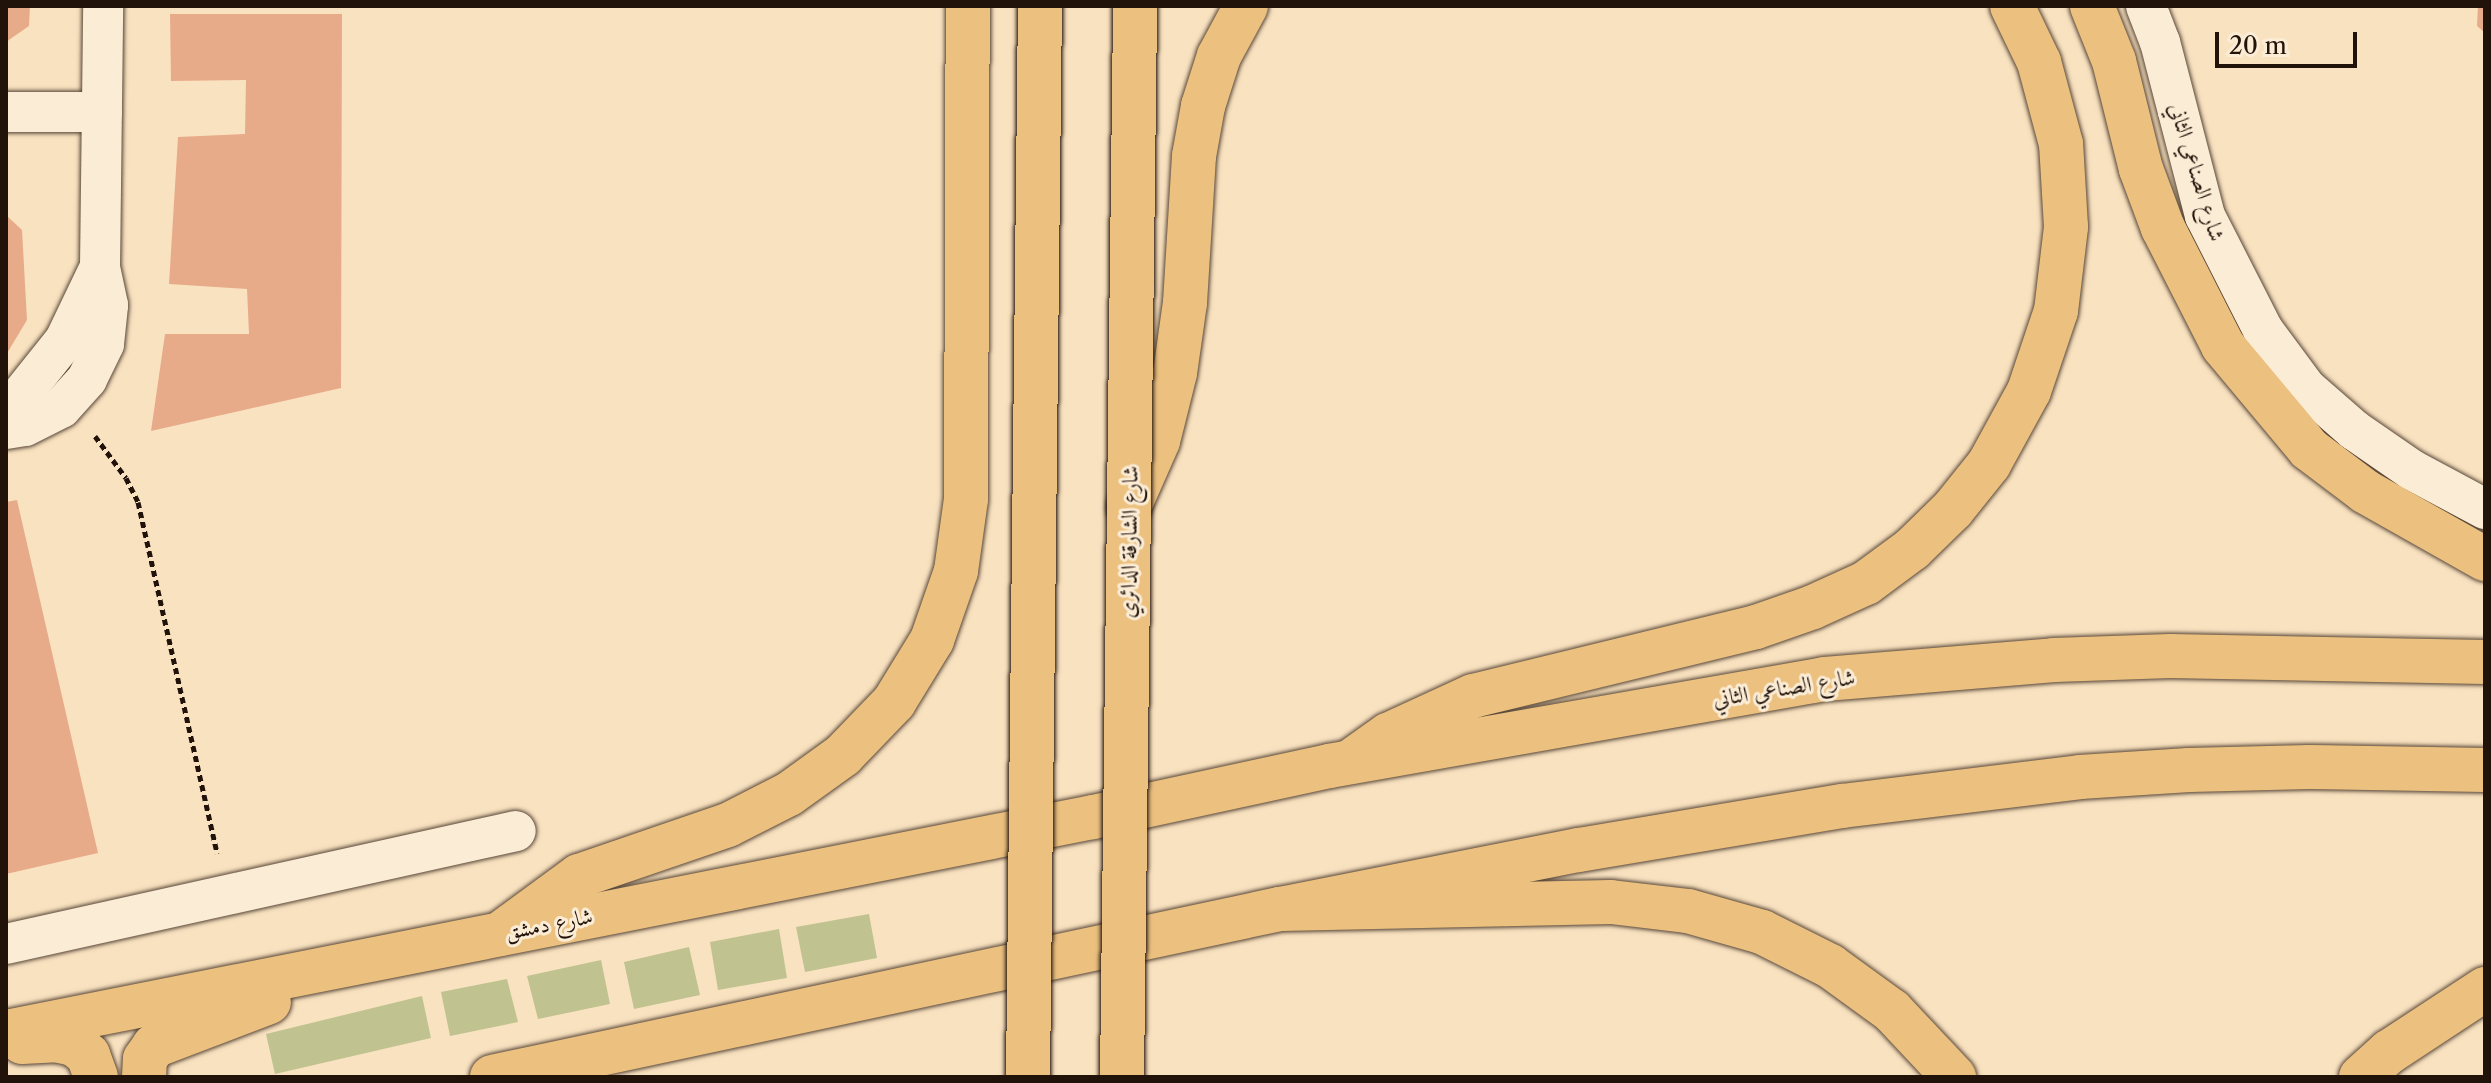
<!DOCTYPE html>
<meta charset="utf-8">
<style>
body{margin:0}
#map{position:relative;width:2491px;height:1083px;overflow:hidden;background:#f9e2c0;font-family:"Libre Caslon Text",Amiri,serif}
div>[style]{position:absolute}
.green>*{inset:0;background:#c0c290}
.building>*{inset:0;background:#e8ab8a}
.path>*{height:5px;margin-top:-2.5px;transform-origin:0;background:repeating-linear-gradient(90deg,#22130a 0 6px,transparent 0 10px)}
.roads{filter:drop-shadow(0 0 2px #584738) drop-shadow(0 0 2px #584738)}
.minor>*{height:40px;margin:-20px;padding:0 20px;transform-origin:20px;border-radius:20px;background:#fbecd6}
.primary>*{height:44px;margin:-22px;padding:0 22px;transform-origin:22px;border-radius:22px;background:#ecc180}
.motorway>*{height:44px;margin:-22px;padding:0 22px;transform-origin:22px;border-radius:22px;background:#ecc180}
.bridges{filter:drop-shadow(0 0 2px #22130a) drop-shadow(0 0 2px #22130a)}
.motorway-bridge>*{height:44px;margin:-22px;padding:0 22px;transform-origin:22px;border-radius:22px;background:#ecc180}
span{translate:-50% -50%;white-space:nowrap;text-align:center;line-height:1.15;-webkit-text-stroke:6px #fbecd6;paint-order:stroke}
.street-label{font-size:22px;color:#22130a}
.frame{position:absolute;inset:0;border:8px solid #22130a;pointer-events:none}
.scale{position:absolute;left:2215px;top:32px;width:142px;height:36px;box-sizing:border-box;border:4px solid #22130a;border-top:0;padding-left:10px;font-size:24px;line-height:28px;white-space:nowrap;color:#22130a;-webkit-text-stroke:6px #fbecd6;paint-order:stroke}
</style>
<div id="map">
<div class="green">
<i style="clip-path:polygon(869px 914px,877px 958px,805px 972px,796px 927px)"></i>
<i style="clip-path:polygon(779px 929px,787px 978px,718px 990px,710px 942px)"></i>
<i style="clip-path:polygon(689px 947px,700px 995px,634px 1009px,624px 962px)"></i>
<i style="clip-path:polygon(601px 960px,610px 1004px,538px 1019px,527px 976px)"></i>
<i style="clip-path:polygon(507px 979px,518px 1022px,450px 1036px,441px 992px)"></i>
<i style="clip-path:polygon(422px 996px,431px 1038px,275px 1074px,266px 1034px)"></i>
</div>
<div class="building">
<i style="clip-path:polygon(6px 6px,30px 6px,29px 26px,6px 42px)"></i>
<i style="clip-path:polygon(2478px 6px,2485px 6px,2485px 33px,2477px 26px)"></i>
<i style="clip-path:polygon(170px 14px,342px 14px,341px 388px,151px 431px,165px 334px,249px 334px,247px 289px,169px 284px,178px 137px,245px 134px,246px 80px,171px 81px)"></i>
<i style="clip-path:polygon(6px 215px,22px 230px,27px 320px,6px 355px)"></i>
<i style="clip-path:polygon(17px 500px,98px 853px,6px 874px,6px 502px)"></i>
</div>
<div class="path">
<i style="left:95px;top:436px;width:52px;rotate:53.6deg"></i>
<i style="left:126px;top:478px;width:27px;rotate:63deg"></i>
<i style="left:138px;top:502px;width:360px;rotate:77.3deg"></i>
</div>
<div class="roads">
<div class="minor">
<i style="left:2146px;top:6px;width:39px;rotate:69deg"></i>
<i style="left:2160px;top:42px;width:180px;rotate:75.5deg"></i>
<i style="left:2205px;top:216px;width:128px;rotate:63deg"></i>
<i style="left:2263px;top:330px;width:72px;rotate:53.4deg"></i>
<i style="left:2306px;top:388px;width:64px;rotate:41.2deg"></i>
<i style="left:2354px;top:430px;width:70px;rotate:34.6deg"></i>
<i style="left:2412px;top:470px;width:83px;rotate:28.1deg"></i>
<i style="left:6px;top:112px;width:96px"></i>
<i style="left:6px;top:414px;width:95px;rotate:-51.4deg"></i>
<i style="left:65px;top:340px;width:81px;rotate:-64.4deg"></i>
<i style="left:6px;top:429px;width:19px;rotate:-9deg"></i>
<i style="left:25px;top:426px;width:40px;rotate:-26.6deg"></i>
<i style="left:61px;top:408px;width:39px;rotate:-48deg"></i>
<i style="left:87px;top:379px;width:39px;rotate:-64deg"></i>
<i style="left:104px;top:344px;width:39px;rotate:-84deg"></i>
<i style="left:108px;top:305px;width:39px;rotate:-102deg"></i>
<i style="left:100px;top:267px;width:261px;rotate:-89.3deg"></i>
<i style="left:6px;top:944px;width:522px;rotate:-12.49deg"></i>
</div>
<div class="primary">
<i style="left:6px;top:1032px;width:1108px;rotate:-11.19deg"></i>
<i style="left:1093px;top:817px;width:241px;rotate:-12.2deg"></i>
<i style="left:1329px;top:766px;width:504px;rotate:-9.95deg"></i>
<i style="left:1825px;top:679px;width:230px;rotate:-4.7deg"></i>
<i style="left:2054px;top:660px;width:116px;rotate:-2deg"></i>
<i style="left:2170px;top:656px;width:315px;rotate:1.1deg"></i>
<i style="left:22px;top:1042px;width:34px;rotate:-3deg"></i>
<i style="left:56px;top:1040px;width:18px;rotate:13deg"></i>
<i style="left:74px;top:1044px;width:18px;rotate:38deg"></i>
<i style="left:88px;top:1055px;width:23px;rotate:70deg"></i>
<i style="left:144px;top:1077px;width:18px;rotate:-87deg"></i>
<i style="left:145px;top:1059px;width:16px;rotate:-55deg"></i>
<i style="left:154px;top:1046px;width:123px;rotate:-20.9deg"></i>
<i style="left:492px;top:1077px;width:806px;rotate:-12.04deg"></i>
<i style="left:1280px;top:909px;width:305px;rotate:-11.2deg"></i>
<i style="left:1579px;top:850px;width:267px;rotate:-9.5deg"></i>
<i style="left:1842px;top:806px;width:240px;rotate:-6.9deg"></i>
<i style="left:2080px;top:777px;width:109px;rotate:-3.7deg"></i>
<i style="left:2189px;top:770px;width:120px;rotate:-1.4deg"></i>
<i style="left:2309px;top:767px;width:176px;rotate:1deg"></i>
</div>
<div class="motorway">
<i style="left:2092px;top:6px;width:59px;rotate:68.2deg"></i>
<i style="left:2114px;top:61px;width:111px;rotate:76deg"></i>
<i style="left:2141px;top:169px;width:63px;rotate:69.6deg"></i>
<i style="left:2163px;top:228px;width:132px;rotate:63deg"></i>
<i style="left:2223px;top:346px;width:134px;rotate:50.1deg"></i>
<i style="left:2309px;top:449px;width:71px;rotate:37deg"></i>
<i style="left:2366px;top:492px;width:137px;rotate:29.4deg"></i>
<i style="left:1129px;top:507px;width:72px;rotate:-66.3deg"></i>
<i style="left:1158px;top:441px;width:70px;rotate:-76deg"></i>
<i style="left:1175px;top:373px;width:71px;rotate:-81.9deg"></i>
<i style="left:1185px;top:303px;width:147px;rotate:-86.5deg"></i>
<i style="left:1194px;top:156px;width:51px;rotate:-79.8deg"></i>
<i style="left:1203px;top:106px;width:52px;rotate:-72.3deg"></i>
<i style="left:1219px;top:56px;width:57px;rotate:-61.6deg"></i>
<i style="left:1350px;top:762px;width:47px;rotate:-35.4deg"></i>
<i style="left:1388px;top:735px;width:94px;rotate:-24.6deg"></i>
<i style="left:1473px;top:696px;width:291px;rotate:-13.7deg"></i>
<i style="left:1756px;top:627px;width:60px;rotate:-19.3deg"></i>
<i style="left:1813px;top:607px;width:58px;rotate:-24.4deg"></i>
<i style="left:1866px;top:583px;width:57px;rotate:-36.5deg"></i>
<i style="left:1912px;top:549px;width:57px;rotate:-44.3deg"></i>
<i style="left:1953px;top:509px;width:58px;rotate:-51.3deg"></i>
<i style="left:1989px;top:464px;width:83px;rotate:-61.3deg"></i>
<i style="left:2029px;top:391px;width:84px;rotate:-71.4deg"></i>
<i style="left:2056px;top:311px;width:85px;rotate:-83.2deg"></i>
<i style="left:2066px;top:227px;width:83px;rotate:-93.4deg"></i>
<i style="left:2061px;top:144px;width:85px;rotate:-105deg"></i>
<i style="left:2039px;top:62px;width:62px;rotate:-115.7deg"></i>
<i style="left:1280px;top:909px;width:331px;rotate:-1.2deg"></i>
<i style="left:1611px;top:902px;width:78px;rotate:6.7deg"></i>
<i style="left:1688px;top:911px;width:77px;rotate:15.8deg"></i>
<i style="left:1762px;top:932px;width:76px;rotate:26.6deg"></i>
<i style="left:1830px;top:966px;width:77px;rotate:36deg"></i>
<i style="left:1892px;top:1011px;width:91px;rotate:46.8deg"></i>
<i style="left:500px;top:934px;width:98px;rotate:-36.3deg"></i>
<i style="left:579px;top:876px;width:157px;rotate:-18.9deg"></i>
<i style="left:728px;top:825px;width:68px;rotate:-26.9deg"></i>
<i style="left:789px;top:794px;width:67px;rotate:-35.8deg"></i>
<i style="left:843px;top:755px;width:74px;rotate:-46.1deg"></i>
<i style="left:894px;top:702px;width:73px;rotate:-58.5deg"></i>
<i style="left:932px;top:640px;width:73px;rotate:-70.8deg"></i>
<i style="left:956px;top:571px;width:73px;rotate:-82.1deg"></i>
<i style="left:966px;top:499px;width:493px;rotate:-89.8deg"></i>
<i style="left:2361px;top:1077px;width:38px;rotate:-42deg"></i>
<i style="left:2389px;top:1052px;width:115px;rotate:-33.3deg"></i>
</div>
</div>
<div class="bridges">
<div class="motorway-bridge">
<i style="left:1028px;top:1077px;width:1071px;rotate:-89.36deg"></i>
<i style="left:1122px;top:1077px;width:1071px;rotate:-89.3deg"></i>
</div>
</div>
<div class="street-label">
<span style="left:2197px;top:172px;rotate:73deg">شارع الصناعي الثاني</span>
<span style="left:1129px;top:542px;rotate:-89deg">شارع الشارقة الدائري</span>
<span style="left:1784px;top:688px;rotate:-9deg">شارع الصناعي الثاني</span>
<span style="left:549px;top:924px;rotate:-11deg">شارع دمشق</span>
</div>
<div class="frame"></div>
<div class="scale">20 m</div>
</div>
